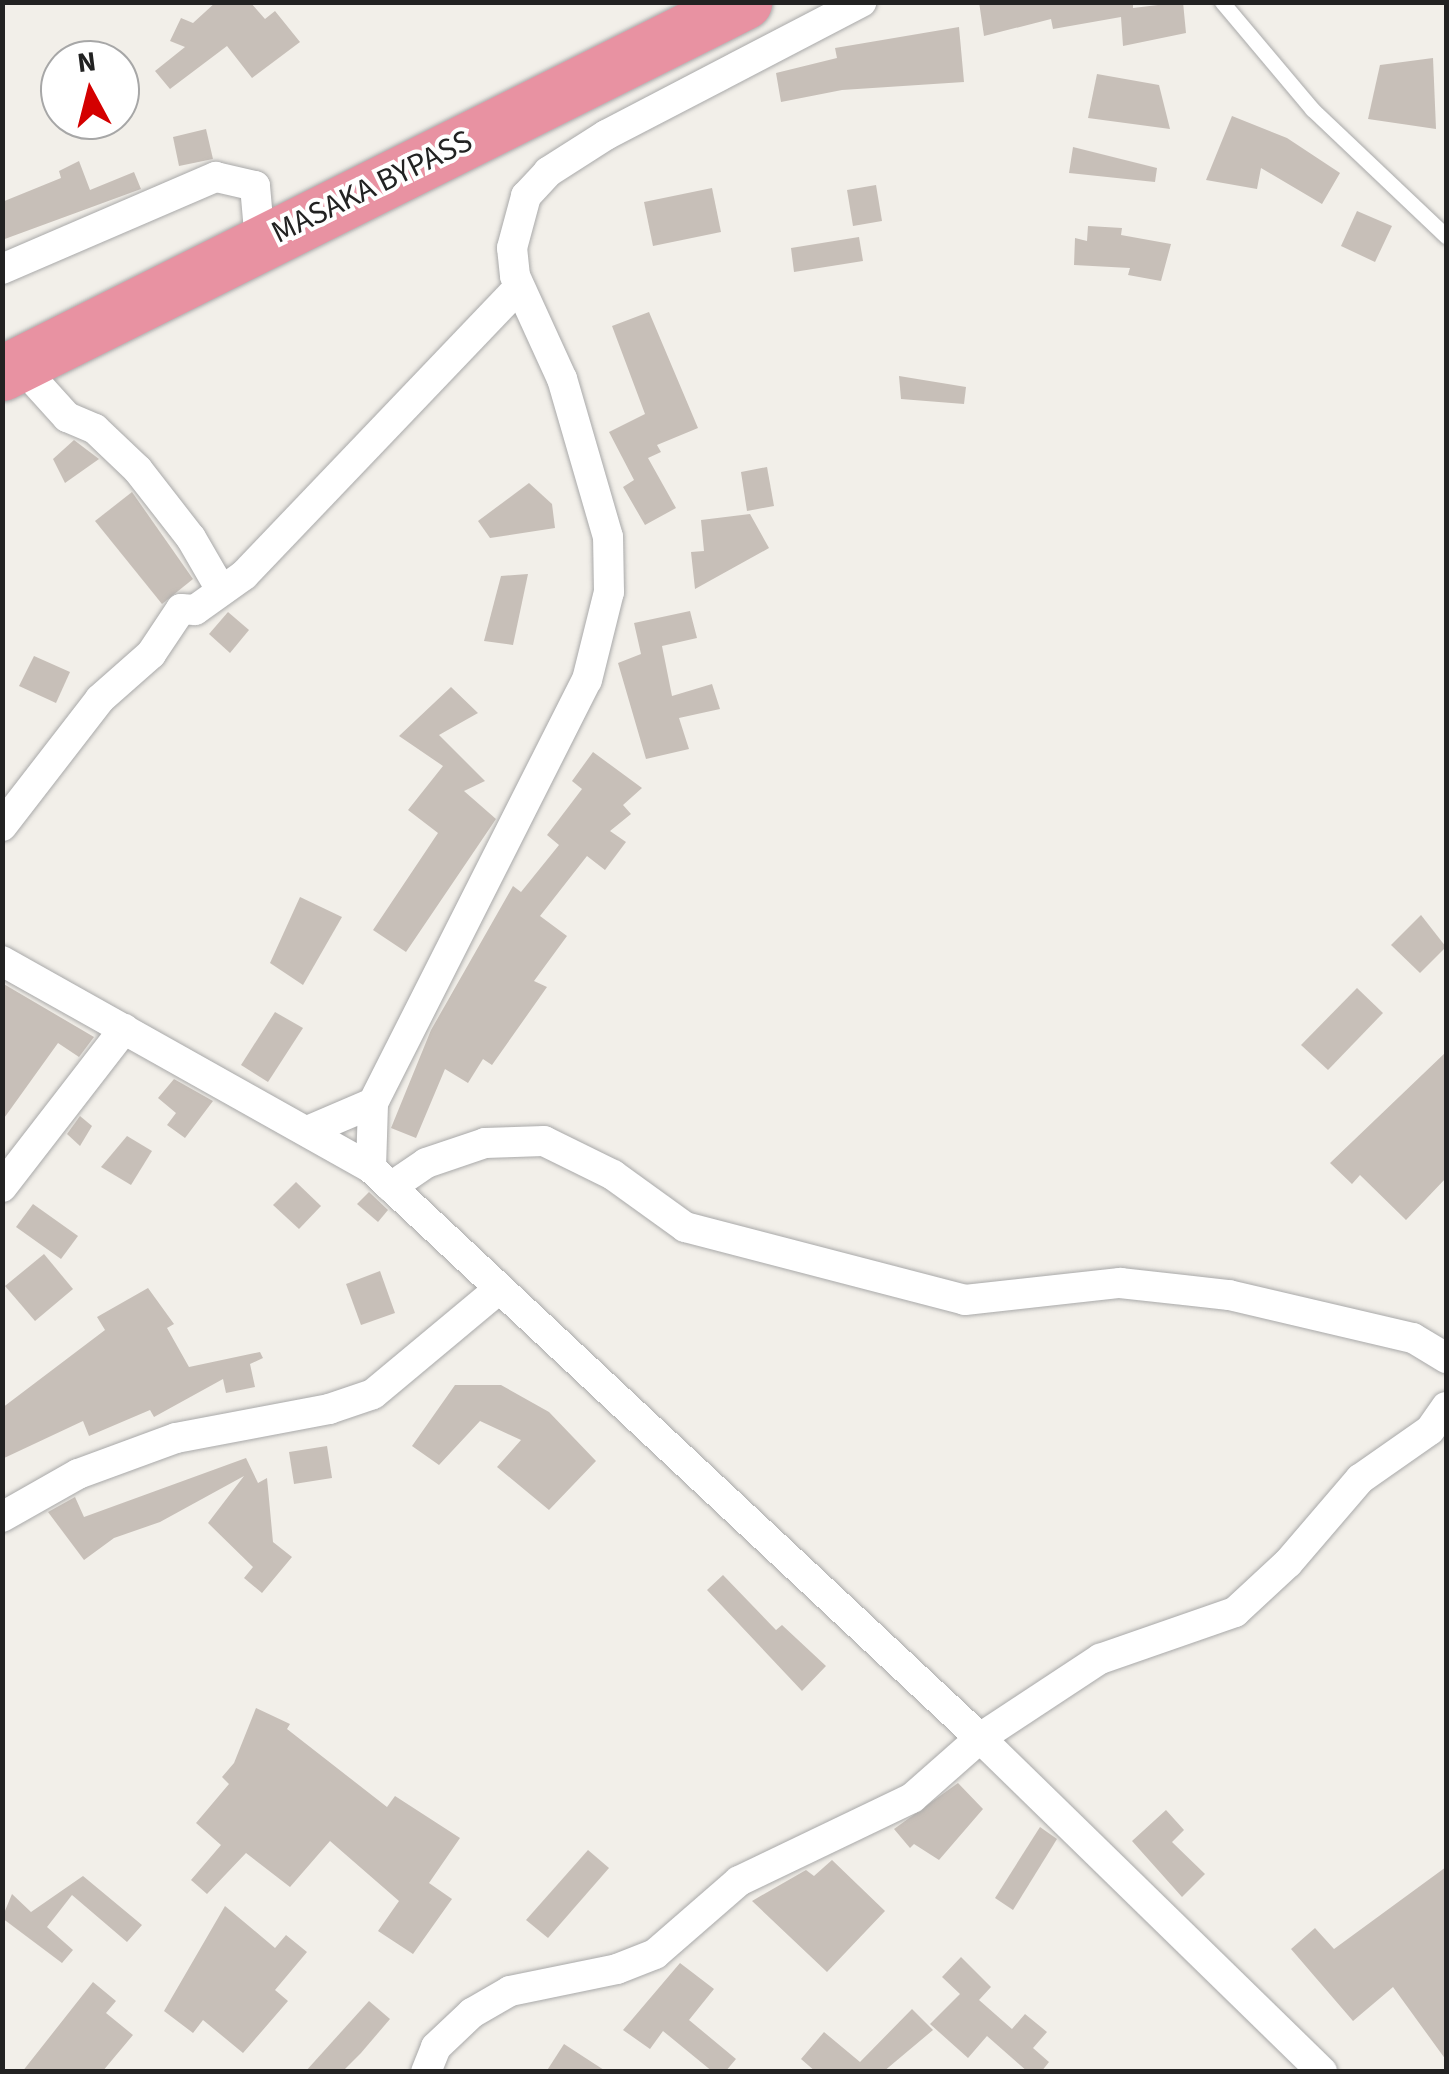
<!DOCTYPE html>
<style>
body{margin:0}
#map{position:relative;width:1449px;height:2074px;overflow:hidden;background:#f2efe9;font-family:"Source Sans 3",sans-serif}
div>[style]{position:absolute}
.building>*{inset:0;background:#c7bfb8}
.roads{filter:drop-shadow(0 0 2px #a9a9a9) drop-shadow(0 0 2px #a9a9a9)}
.lane>*{height:15px;margin:-7.5px;padding:0 7.5px;transform-origin:7.5px;border-radius:7.5px;background:#fff}
.street>*{height:30px;margin:-15px;padding:0 15px;transform-origin:15px;border-radius:15px;background:#fff}
.highway>*{height:55px;margin:-27.5px;padding:0 27.5px;transform-origin:27.5px;border-radius:27.5px;background:#e892a2}
span{translate:-50% -50%;white-space:nowrap;text-align:center;line-height:1.15;-webkit-text-stroke:8px #fff;paint-order:stroke}
.street-label{font-size:32px;color:#222}
.frame{position:absolute;inset:0;border:5px solid #222;pointer-events:none}
.north{position:absolute;left:40px;top:40px;width:100px;height:100px;box-sizing:border-box;background:#fff;border:2px solid #a7a7a7;border-radius:50%;rotate:353deg;font-size:28px;font-weight:700;line-height:40px;text-align:center;color:#222}
.north::after{content:'';display:block;margin:auto;width:35px;height:45px;background:#d40000;clip-path:polygon(50% 0,100% 100%,50% 72%,0 100%)}
</style>
<div id="map">
<div class="building">
<i style="clip-path:polygon(216px 2px,250px 2px,265px 19px,275px 11px,300px 42px,252px 78px,227px 46px,170px 89px,155px 71px,185px 47px,170px 41px,181px 18px,193px 23px)"></i>
<i style="clip-path:polygon(979px 2px,1133px 2px,1133px 8px,1183px 2px,1186px 33px,1123px 46px,1121px 17px,1053px 29px,1051px 19px,984px 36px)"></i>
<i style="clip-path:polygon(959px 27px,964px 82px,842px 90px,781px 102px,776px 73px,837px 58px,835px 48px)"></i>
<i style="clip-path:polygon(1433px 58px,1436px 129px,1368px 119px,1380px 65px)"></i>
<i style="clip-path:polygon(1097px 74px,1159px 85px,1170px 129px,1088px 118px)"></i>
<i style="clip-path:polygon(1232px 116px,1287px 138px,1340px 173px,1322px 204px,1261px 168px,1257px 189px,1206px 180px)"></i>
<i style="clip-path:polygon(206px 129px,213px 159px,179px 166px,173px 137px)"></i>
<i style="clip-path:polygon(1073px 147px,1157px 168px,1155px 182px,1069px 173px)"></i>
<i style="clip-path:polygon(79px 161px,90px 190px,134px 172px,141px 189px,2px 240px,2px 202px,61px 178px,59px 171px)"></i>
<i style="clip-path:polygon(876px 185px,882px 221px,853px 226px,847px 190px)"></i>
<i style="clip-path:polygon(712px 188px,721px 232px,653px 246px,644px 202px)"></i>
<i style="clip-path:polygon(1357px 211px,1392px 226px,1375px 262px,1341px 246px)"></i>
<i style="clip-path:polygon(1088px 226px,1122px 228px,1121px 235px,1171px 244px,1161px 281px,1128px 275px,1130px 268px,1074px 265px,1075px 238px,1087px 241px)"></i>
<i style="clip-path:polygon(859px 237px,863px 261px,794px 272px,791px 248px)"></i>
<i style="clip-path:polygon(649px 312px,698px 428px,657px 445px,661px 452px,648px 458px,676px 508px,645px 525px,623px 487px,634px 480px,609px 432px,645px 414px,612px 326px)"></i>
<i style="clip-path:polygon(899px 376px,966px 387px,964px 404px,901px 399px)"></i>
<i style="clip-path:polygon(74px 440px,99px 459px,65px 483px,53px 459px)"></i>
<i style="clip-path:polygon(767px 467px,774px 506px,747px 511px,741px 472px)"></i>
<i style="clip-path:polygon(529px 483px,552px 504px,555px 528px,490px 538px,478px 521px)"></i>
<i style="clip-path:polygon(132px 492px,193px 579px,162px 604px,95px 521px)"></i>
<i style="clip-path:polygon(750px 514px,769px 548px,695px 589px,691px 552px,704px 551px,701px 520px)"></i>
<i style="clip-path:polygon(528px 574px,513px 645px,484px 641px,501px 576px)"></i>
<i style="clip-path:polygon(690px 611px,697px 638px,662px 646px,672px 696px,712px 684px,720px 709px,679px 718px,689px 749px,646px 759px,618px 663px,641px 654px,634px 623px)"></i>
<i style="clip-path:polygon(228px 612px,249px 630px,230px 653px,209px 634px)"></i>
<i style="clip-path:polygon(34px 656px,70px 672px,56px 703px,19px 686px)"></i>
<i style="clip-path:polygon(451px 687px,478px 713px,439px 735px,485px 781px,464px 791px,496px 819px,406px 952px,373px 930px,438px 833px,408px 810px,443px 766px,399px 736px)"></i>
<i style="clip-path:polygon(593px 752px,642px 788px,623px 805px,631px 814px,610px 831px,626px 842px,605px 870px,587px 856px,540px 916px,567px 936px,534px 981px,547px 987px,492px 1065px,483px 1059px,468px 1083px,445px 1069px,416px 1138px,391px 1128px,431px 1030px,513px 886px,521px 892px,559px 845px,547px 835px,582px 789px,572px 781px)"></i>
<i style="clip-path:polygon(300px 897px,342px 917px,303px 985px,270px 963px)"></i>
<i style="clip-path:polygon(1421px 915px,1446px 947px,1420px 973px,1391px 945px)"></i>
<i style="clip-path:polygon(2px 983px,94px 1037px,79px 1057px,58px 1043px,2px 1121px)"></i>
<i style="clip-path:polygon(1357px 988px,1383px 1013px,1328px 1070px,1301px 1045px)"></i>
<i style="clip-path:polygon(275px 1012px,303px 1028px,268px 1082px,241px 1065px)"></i>
<i style="clip-path:polygon(1446px 1052px,1446px 1178px,1406px 1220px,1360px 1175px,1352px 1184px,1330px 1163px)"></i>
<i style="clip-path:polygon(174px 1079px,213px 1101px,185px 1138px,167px 1125px,176px 1113px,158px 1098px)"></i>
<i style="clip-path:polygon(80px 1116px,92px 1126px,80px 1146px,67px 1134px)"></i>
<i style="clip-path:polygon(127px 1136px,152px 1151px,131px 1185px,101px 1167px)"></i>
<i style="clip-path:polygon(296px 1182px,321px 1206px,299px 1229px,273px 1205px)"></i>
<i style="clip-path:polygon(369px 1192px,388px 1210px,378px 1222px,357px 1204px)"></i>
<i style="clip-path:polygon(33px 1204px,78px 1236px,61px 1259px,16px 1227px)"></i>
<i style="clip-path:polygon(44px 1254px,73px 1289px,35px 1321px,5px 1286px)"></i>
<i style="clip-path:polygon(380px 1271px,395px 1313px,361px 1325px,346px 1284px)"></i>
<i style="clip-path:polygon(148px 1288px,174px 1324px,167px 1328px,189px 1367px,260px 1352px,263px 1358px,250px 1364px,255px 1387px,226px 1393px,223px 1379px,154px 1417px,150px 1410px,89px 1436px,83px 1421px,2px 1459px,2px 1408px,105px 1330px,97px 1317px)"></i>
<i style="clip-path:polygon(455px 1385px,501px 1385px,549px 1412px,596px 1461px,549px 1510px,497px 1467px,521px 1440px,480px 1421px,439px 1465px,412px 1446px)"></i>
<i style="clip-path:polygon(327px 1446px,332px 1478px,294px 1484px,289px 1452px)"></i>
<i style="clip-path:polygon(246px 1458px,258px 1483px,267px 1478px,273px 1542px,292px 1557px,262px 1593px,244px 1578px,253px 1567px,208px 1523px,244px 1476px,160px 1522px,114px 1538px,84px 1560px,48px 1512px,75px 1497px,84px 1517px)"></i>
<i style="clip-path:polygon(723px 1575px,776px 1630px,782px 1625px,826px 1666px,802px 1691px,707px 1590px)"></i>
<i style="clip-path:polygon(256px 1708px,290px 1724px,287px 1729px,387px 1807px,395px 1796px,460px 1838px,429px 1883px,452px 1899px,413px 1954px,378px 1931px,399px 1901px,330px 1841px,290px 1887px,246px 1853px,207px 1894px,191px 1880px,221px 1845px,196px 1823px,229px 1784px,222px 1777px,234px 1763px)"></i>
<i style="clip-path:polygon(958px 1783px,983px 1809px,939px 1860px,914px 1844px,910px 1848px,894px 1829px)"></i>
<i style="clip-path:polygon(1166px 1810px,1184px 1830px,1172px 1842px,1205px 1874px,1182px 1897px,1132px 1841px)"></i>
<i style="clip-path:polygon(1040px 1827px,1057px 1839px,1013px 1910px,995px 1898px)"></i>
<i style="clip-path:polygon(588px 1850px,609px 1868px,548px 1938px,526px 1920px)"></i>
<i style="clip-path:polygon(832px 1860px,885px 1911px,827px 1972px,752px 1901px,806px 1870px,814px 1876px)"></i>
<i style="clip-path:polygon(1446px 1867px,1446px 2060px,1393px 1987px,1353px 2021px,1291px 1949px,1315px 1928px,1334px 1949px)"></i>
<i style="clip-path:polygon(83px 1876px,142px 1925px,127px 1942px,72px 1895px,47px 1927px,73px 1950px,62px 1963px,2px 1918px,12px 1894px,31px 1912px)"></i>
<i style="clip-path:polygon(225px 1906px,275px 1948px,286px 1935px,307px 1952px,275px 1990px,288px 2001px,243px 2053px,203px 2020px,193px 2033px,164px 2011px)"></i>
<i style="clip-path:polygon(961px 1957px,991px 1987px,979px 2000px,1012px 2029px,1025px 2014px,1047px 2032px,1033px 2048px,1049px 2062px,1041px 2072px,1028px 2072px,987px 2036px,968px 2058px,930px 2024px,960px 1994px,942px 1977px)"></i>
<i style="clip-path:polygon(680px 1963px,714px 1989px,689px 2020px,736px 2059px,725px 2072px,713px 2072px,663px 2031px,650px 2049px,623px 2030px)"></i>
<i style="clip-path:polygon(93px 1982px,116px 2001px,106px 2013px,133px 2035px,102px 2072px,22px 2072px)"></i>
<i style="clip-path:polygon(369px 2001px,390px 2019px,361px 2053px,342px 2072px,305px 2072px)"></i>
<i style="clip-path:polygon(912px 2009px,933px 2030px,883px 2072px,816px 2072px,801px 2059px,824px 2032px,860px 2062px)"></i>
<i style="clip-path:polygon(564px 2044px,607px 2072px,546px 2072px)"></i>
</div>
<div class="roads">
<div class="lane">
<i style="left:1222px;top:2px;width:140px;rotate:49.9deg"></i>
<i style="left:1312px;top:109px;width:185px;rotate:43.5deg"></i>
</div>
<div class="street">
<i style="left:2px;top:269px;width:233px;rotate:-23.3deg"></i>
<i style="left:216px;top:177px;width:40px;rotate:13deg"></i>
<i style="left:255px;top:186px;width:56px;rotate:84.9deg"></i>
<i style="left:5px;top:378px;width:24px;rotate:-7deg"></i>
<i style="left:29px;top:375px;width:57px;rotate:47.9deg"></i>
<i style="left:67px;top:417px;width:30px;rotate:23deg"></i>
<i style="left:95px;top:429px;width:59px;rotate:43.6deg"></i>
<i style="left:138px;top:470px;width:86px;rotate:52.1deg"></i>
<i style="left:191px;top:538px;width:58px;rotate:59.9deg"></i>
<i style="left:2px;top:826px;width:160px;rotate:-52.3deg"></i>
<i style="left:100px;top:699px;width:68px;rotate:-41.4deg"></i>
<i style="left:151px;top:654px;width:54px;rotate:-56.3deg"></i>
<i style="left:181px;top:609px;width:14px;rotate:4deg"></i>
<i style="left:195px;top:610px;width:60px;rotate:-35.5deg"></i>
<i style="left:244px;top:575px;width:398px;rotate:-46.3deg"></i>
<i style="left:2px;top:961px;width:423px;rotate:29.3deg"></i>
<i style="left:371px;top:1168px;width:834px;rotate:43.11deg"></i>
<i style="left:980px;top:1738px;width:478px;rotate:44.3deg"></i>
<i style="left:312px;top:1129px;width:66px;rotate:-23.1deg"></i>
<i style="left:371px;top:1168px;width:65px;rotate:-88.2deg"></i>
<i style="left:373px;top:1103px;width:474px;rotate:-63.2deg"></i>
<i style="left:587px;top:680px;width:91px;rotate:-76deg"></i>
<i style="left:609px;top:592px;width:55px;rotate:-91deg"></i>
<i style="left:608px;top:537px;width:165px;rotate:-106.2deg"></i>
<i style="left:562px;top:379px;width:113px;rotate:-114.5deg"></i>
<i style="left:515px;top:276px;width:28px;rotate:-96deg"></i>
<i style="left:512px;top:248px;width:54px;rotate:-74.9deg"></i>
<i style="left:526px;top:196px;width:33px;rotate:-47deg"></i>
<i style="left:548px;top:172px;width:69px;rotate:-32.5deg"></i>
<i style="left:606px;top:135px;width:288px;rotate:-27.5deg"></i>
<i style="left:2px;top:1187px;width:200px;rotate:-52.3deg"></i>
<i style="left:391px;top:1187px;width:42px;rotate:-34.4deg"></i>
<i style="left:426px;top:1163px;width:62px;rotate:-18.7deg"></i>
<i style="left:485px;top:1143px;width:59px;rotate:-1.9deg"></i>
<i style="left:544px;top:1141px;width:77px;rotate:26.2deg"></i>
<i style="left:613px;top:1175px;width:89px;rotate:35.8deg"></i>
<i style="left:685px;top:1227px;width:289px;rotate:14.6deg"></i>
<i style="left:965px;top:1300px;width:156px;rotate:-6.3deg"></i>
<i style="left:1120px;top:1283px;width:110px;rotate:6.3deg"></i>
<i style="left:1229px;top:1295px;width:189px;rotate:13.2deg"></i>
<i style="left:1413px;top:1338px;width:39px;rotate:31deg"></i>
<i style="left:2px;top:1517px;width:87px;rotate:-29.5deg"></i>
<i style="left:78px;top:1474px;width:104px;rotate:-20.2deg"></i>
<i style="left:176px;top:1438px;width:156px;rotate:-10.7deg"></i>
<i style="left:329px;top:1409px;width:46px;rotate:-18.8deg"></i>
<i style="left:373px;top:1394px;width:163px;rotate:-39.8deg"></i>
<i style="left:426px;top:2072px;width:27px;rotate:-68deg"></i>
<i style="left:436px;top:2047px;width:50px;rotate:-43.4deg"></i>
<i style="left:472px;top:2013px;width:44px;rotate:-30.1deg"></i>
<i style="left:510px;top:1991px;width:109px;rotate:-11.6deg"></i>
<i style="left:617px;top:1969px;width:41px;rotate:-21.5deg"></i>
<i style="left:655px;top:1954px;width:111px;rotate:-41deg"></i>
<i style="left:739px;top:1881px;width:192px;rotate:-25.6deg"></i>
<i style="left:912px;top:1798px;width:91px;rotate:-41.4deg"></i>
<i style="left:980px;top:1738px;width:144px;rotate:-33.4deg"></i>
<i style="left:1100px;top:1659px;width:143px;rotate:-19.2deg"></i>
<i style="left:1235px;top:1612px;width:72px;rotate:-42.8deg"></i>
<i style="left:1288px;top:1563px;width:111px;rotate:-49.4deg"></i>
<i style="left:1360px;top:1479px;width:85px;rotate:-35deg"></i>
<i style="left:1430px;top:1430px;width:28px;rotate:-55deg"></i>
</div>
<div class="highway">
<i style="left:2px;top:373px;width:830px;rotate:-26.57deg"></i>
</div>
</div>
<div class="street-label">
<span style="left:372px;top:187px;rotate:-26deg">MASAKA BYPASS</span>
</div>
<div class="frame"></div>
<div class="north">N</div>
</div>
